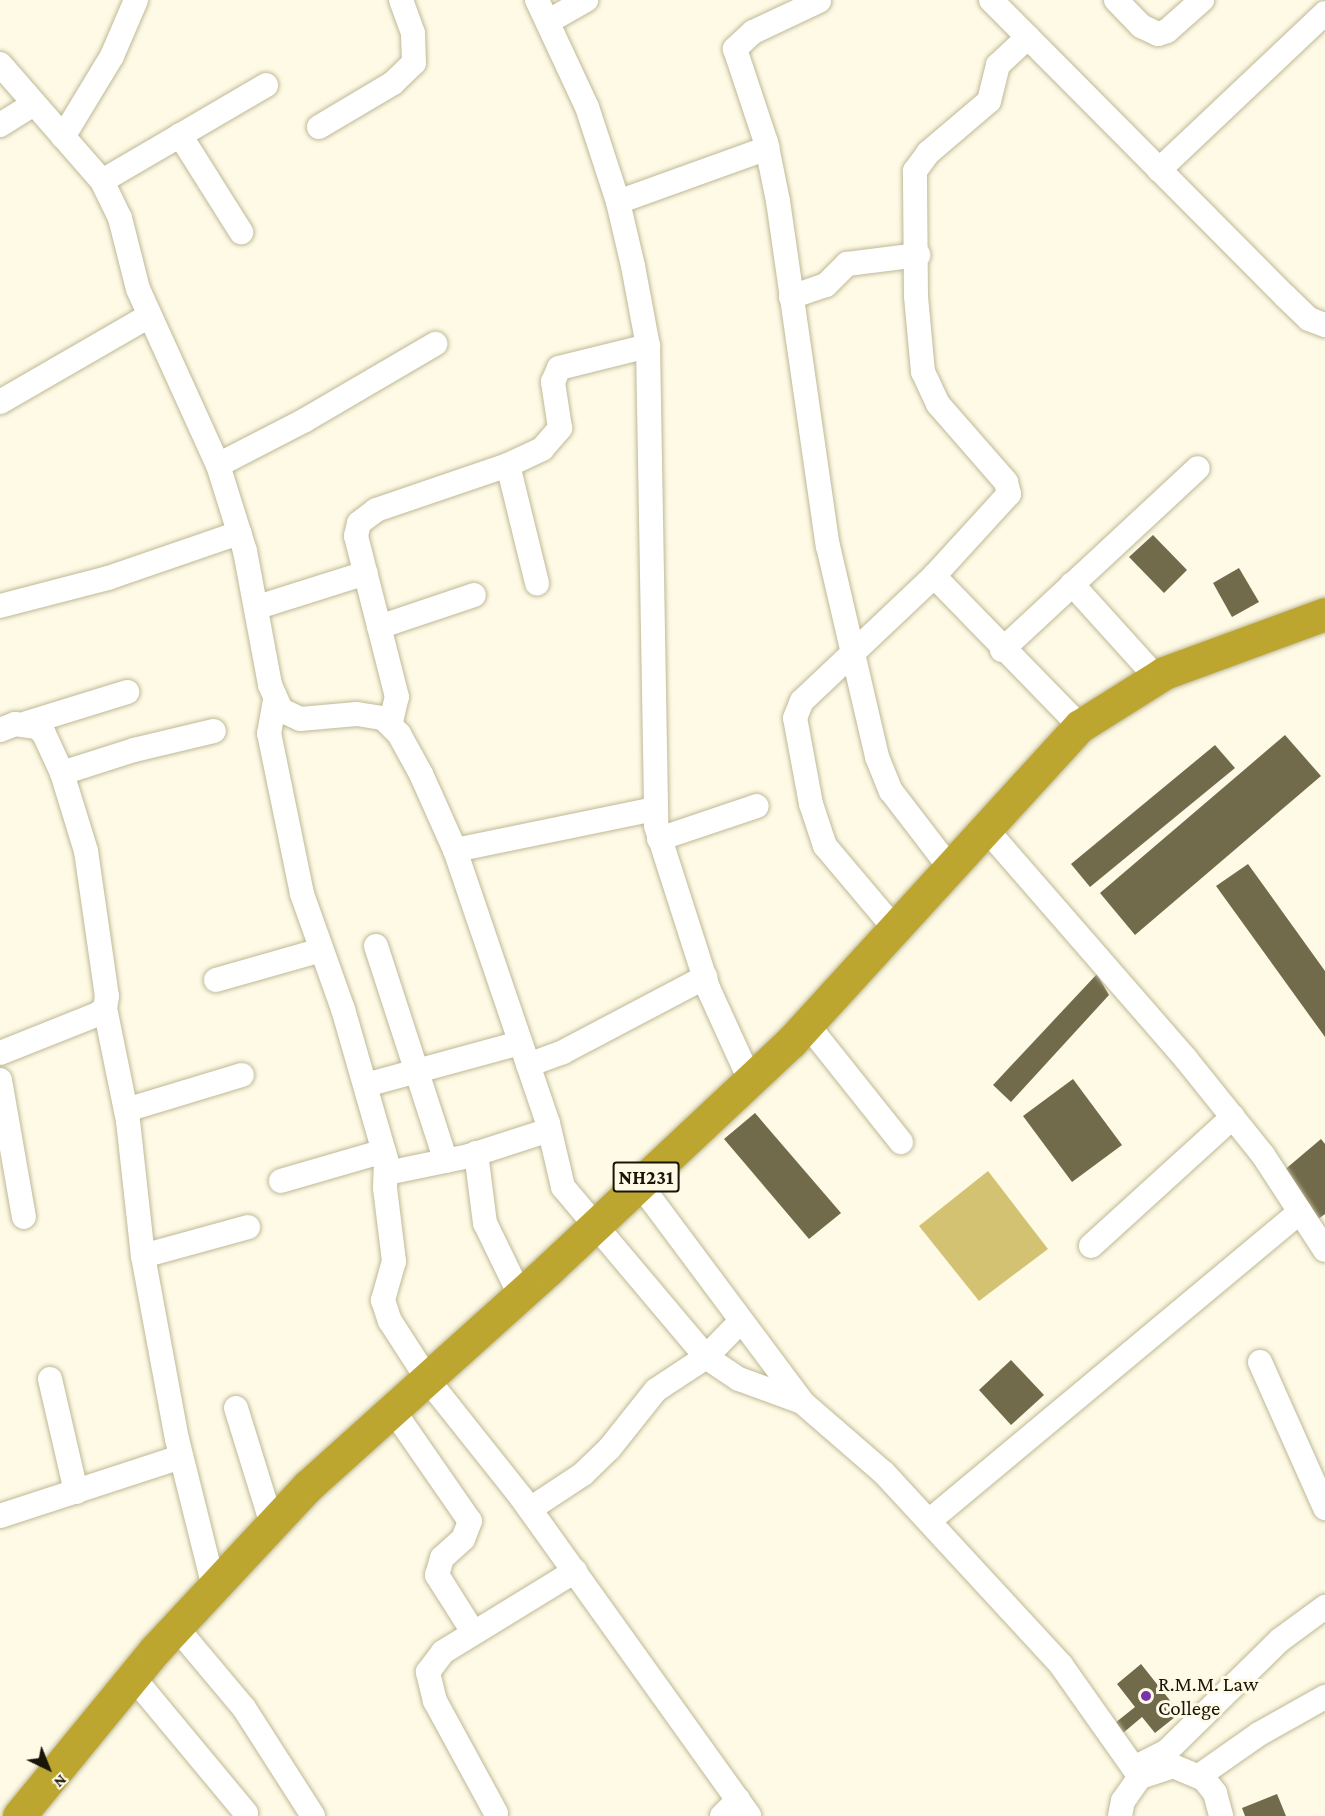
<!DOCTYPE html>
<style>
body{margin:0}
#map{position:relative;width:1325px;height:1816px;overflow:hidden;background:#fefae5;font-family:"Crimson Pro",serif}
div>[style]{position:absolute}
.water>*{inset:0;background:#d3c272}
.building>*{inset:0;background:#726b4b}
.roads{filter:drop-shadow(0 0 2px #bfb896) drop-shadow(0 0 2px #bfb896)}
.minor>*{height:24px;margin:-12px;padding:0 12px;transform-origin:12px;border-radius:12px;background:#fff}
.highway>*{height:33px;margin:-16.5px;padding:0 16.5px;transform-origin:16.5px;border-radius:16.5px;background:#bca630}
.dots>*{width:16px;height:16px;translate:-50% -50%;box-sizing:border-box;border:3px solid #fefae5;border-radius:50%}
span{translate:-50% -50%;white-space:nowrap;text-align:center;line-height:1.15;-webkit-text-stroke:6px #fefae5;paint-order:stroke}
.shield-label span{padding:2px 4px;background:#fefae5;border:2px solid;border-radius:4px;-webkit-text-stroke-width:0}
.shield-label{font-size:20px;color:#181509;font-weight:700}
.poi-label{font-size:21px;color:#181509}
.left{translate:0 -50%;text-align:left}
.north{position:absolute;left:18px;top:1738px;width:60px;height:60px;-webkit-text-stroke:4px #fefae5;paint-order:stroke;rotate:137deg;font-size:16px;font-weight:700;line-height:24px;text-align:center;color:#181509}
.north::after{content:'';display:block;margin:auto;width:21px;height:27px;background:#181509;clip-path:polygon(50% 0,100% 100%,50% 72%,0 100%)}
</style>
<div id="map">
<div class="water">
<i style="clip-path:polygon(988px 1171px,1048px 1249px,979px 1301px,919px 1226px)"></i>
</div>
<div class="building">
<i style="clip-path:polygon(1153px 535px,1187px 570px,1164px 593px,1129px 557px)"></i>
<i style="clip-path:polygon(1239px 568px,1259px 602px,1232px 617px,1213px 583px)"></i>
<i style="clip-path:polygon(1285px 735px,1321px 776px,1135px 935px,1100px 893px)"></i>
<i style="clip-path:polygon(1215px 745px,1235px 768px,1090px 887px,1071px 864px)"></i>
<i style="clip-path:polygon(1248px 864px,1325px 971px,1325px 1037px,1216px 886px)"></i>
<i style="clip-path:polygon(1097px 974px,1109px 995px,1011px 1102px,993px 1085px)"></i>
<i style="clip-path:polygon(1073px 1079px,1122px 1145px,1072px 1182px,1023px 1116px)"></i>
<i style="clip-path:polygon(755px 1113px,841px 1213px,809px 1239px,724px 1139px)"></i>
<i style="clip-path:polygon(1321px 1139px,1325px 1144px,1325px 1214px,1313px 1223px,1282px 1172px)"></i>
<i style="clip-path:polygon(1011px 1360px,1044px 1395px,1011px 1425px,979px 1390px)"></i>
<i style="clip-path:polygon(1141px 1664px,1180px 1713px,1155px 1733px,1142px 1717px,1123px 1733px,1115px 1723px,1135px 1707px,1117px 1684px)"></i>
<i style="clip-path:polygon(1277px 1794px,1286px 1816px,1245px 1816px,1242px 1808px)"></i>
</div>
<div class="roads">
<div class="minor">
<i style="left:537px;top:0;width:118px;rotate:65deg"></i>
<i style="left:587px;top:107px;width:100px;rotate:71.9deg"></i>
<i style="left:618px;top:202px;width:66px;rotate:76.8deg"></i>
<i style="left:633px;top:266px;width:81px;rotate:79.4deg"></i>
<i style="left:648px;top:346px;width:480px;rotate:89deg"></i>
<i style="left:656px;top:826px;width:170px;rotate:72.2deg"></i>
<i style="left:708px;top:988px;width:101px;rotate:65.5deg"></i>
<i style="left:991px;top:0;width:417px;rotate:45.2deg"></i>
<i style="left:1285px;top:296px;width:33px;rotate:44deg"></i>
<i style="left:1309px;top:319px;width:17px;rotate:21deg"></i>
<i style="left:1116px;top:0;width:36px;rotate:46deg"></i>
<i style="left:1141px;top:26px;width:19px;rotate:25deg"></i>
<i style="left:1158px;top:34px;width:9px;rotate:-18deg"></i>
<i style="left:1167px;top:31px;width:47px;rotate:-41.5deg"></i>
<i style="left:819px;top:1px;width:73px;rotate:154.8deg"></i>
<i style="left:753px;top:32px;width:25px;rotate:137deg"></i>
<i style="left:735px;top:49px;width:98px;rotate:71.6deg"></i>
<i style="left:766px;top:142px;width:60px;rotate:78.5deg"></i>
<i style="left:778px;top:201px;width:349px;rotate:81.8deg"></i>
<i style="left:828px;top:546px;width:217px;rotate:76.9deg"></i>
<i style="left:877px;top:757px;width:37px;rotate:68deg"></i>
<i style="left:891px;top:791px;width:97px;rotate:52.5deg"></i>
<i style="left:549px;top:21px;width:43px;rotate:-29.6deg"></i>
<i style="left:0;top:64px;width:155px;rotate:48.9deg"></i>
<i style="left:102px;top:181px;width:41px;rotate:64.1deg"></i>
<i style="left:120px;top:218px;width:73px;rotate:75.8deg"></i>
<i style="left:138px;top:289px;width:193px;rotate:65.6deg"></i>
<i style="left:218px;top:465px;width:90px;rotate:72.6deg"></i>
<i style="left:245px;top:551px;width:136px;rotate:79.4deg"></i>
<i style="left:270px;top:685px;width:27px;rotate:66deg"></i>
<i style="left:281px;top:710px;width:21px;rotate:25deg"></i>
<i style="left:300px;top:719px;width:57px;rotate:-5deg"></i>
<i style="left:357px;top:714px;width:26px;rotate:9deg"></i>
<i style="left:383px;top:718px;width:23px;rotate:45deg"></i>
<i style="left:399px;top:734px;width:46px;rotate:61.2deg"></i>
<i style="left:421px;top:774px;width:83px;rotate:65.9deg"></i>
<i style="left:455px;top:850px;width:288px;rotate:71.2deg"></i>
<i style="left:548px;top:1123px;width:66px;rotate:76.8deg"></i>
<i style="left:563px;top:1187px;width:222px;rotate:49.9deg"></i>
<i style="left:706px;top:1357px;width:40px;rotate:34deg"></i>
<i style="left:739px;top:1379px;width:67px;rotate:20.1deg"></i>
<i style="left:802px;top:1402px;width:108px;rotate:40.9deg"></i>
<i style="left:884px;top:1473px;width:261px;rotate:47.3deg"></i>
<i style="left:1061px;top:1665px;width:137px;rotate:54.8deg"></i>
<i style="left:0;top:125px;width:40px;rotate:-32deg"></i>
<i style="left:319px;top:127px;width:86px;rotate:-30.7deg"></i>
<i style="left:393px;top:83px;width:29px;rotate:-44deg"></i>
<i style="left:414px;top:63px;width:30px;rotate:-92deg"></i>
<i style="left:413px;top:33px;width:35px;rotate:-110deg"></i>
<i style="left:180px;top:135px;width:115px;rotate:57.8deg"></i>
<i style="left:63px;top:137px;width:95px;rotate:-58.8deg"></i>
<i style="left:112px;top:56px;width:61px;rotate:-66.8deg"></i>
<i style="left:1159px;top:170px;width:228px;rotate:-43.4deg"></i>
<i style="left:102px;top:181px;width:190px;rotate:-30.3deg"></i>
<i style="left:618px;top:202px;width:159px;rotate:-19.8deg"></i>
<i style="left:791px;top:297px;width:37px;rotate:-19deg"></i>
<i style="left:826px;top:285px;width:30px;rotate:-45deg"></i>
<i style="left:847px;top:264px;width:72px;rotate:-7.2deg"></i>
<i style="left:0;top:402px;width:172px;rotate:-30deg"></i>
<i style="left:218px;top:465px;width:98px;rotate:-27.3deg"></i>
<i style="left:305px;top:420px;width:151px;rotate:-30.3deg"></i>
<i style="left:508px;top:465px;width:122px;rotate:76.2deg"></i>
<i style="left:934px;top:576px;width:209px;rotate:45.8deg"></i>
<i style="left:1072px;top:584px;width:125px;rotate:47.9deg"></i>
<i style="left:0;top:606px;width:112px;rotate:-14.5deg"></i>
<i style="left:108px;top:578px;width:139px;rotate:-19deg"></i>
<i style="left:258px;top:607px;width:113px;rotate:-17.5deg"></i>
<i style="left:379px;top:627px;width:100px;rotate:-18.6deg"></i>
<i style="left:1002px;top:650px;width:267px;rotate:-42.9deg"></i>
<i style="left:275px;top:700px;width:34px;rotate:100deg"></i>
<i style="left:269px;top:733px;width:164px;rotate:78.4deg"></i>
<i style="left:302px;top:894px;width:122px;rotate:70.4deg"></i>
<i style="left:343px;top:1009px;width:156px;rotate:74deg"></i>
<i style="left:386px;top:1159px;width:29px;rotate:92deg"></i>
<i style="left:385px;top:1188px;width:74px;rotate:83deg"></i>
<i style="left:394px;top:1261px;width:41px;rotate:105.8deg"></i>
<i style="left:383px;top:1300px;width:22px;rotate:72deg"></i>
<i style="left:390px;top:1321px;width:70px;rotate:57.2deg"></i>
<i style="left:428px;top:1380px;width:149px;rotate:51.5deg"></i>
<i style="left:521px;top:1497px;width:392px;rotate:54.4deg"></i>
<i style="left:391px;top:722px;width:26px;rotate:-77deg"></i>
<i style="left:397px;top:697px;width:166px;rotate:-104.3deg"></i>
<i style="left:356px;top:536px;width:13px;rotate:-77deg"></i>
<i style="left:359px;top:523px;width:21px;rotate:-37deg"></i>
<i style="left:376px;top:510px;width:139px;rotate:-18.8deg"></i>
<i style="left:508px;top:465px;width:38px;rotate:-25deg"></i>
<i style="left:542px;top:449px;width:28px;rotate:-49deg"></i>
<i style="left:560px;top:428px;width:47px;rotate:-98.7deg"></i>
<i style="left:553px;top:382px;width:15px;rotate:-67deg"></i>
<i style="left:559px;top:368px;width:92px;rotate:-13.9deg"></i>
<i style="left:27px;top:723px;width:105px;rotate:-17.2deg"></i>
<i style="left:0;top:730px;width:16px;rotate:-22deg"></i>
<i style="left:15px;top:724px;width:22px;rotate:8deg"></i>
<i style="left:37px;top:727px;width:10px;rotate:45deg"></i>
<i style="left:44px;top:734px;width:43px;rotate:65.2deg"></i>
<i style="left:62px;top:773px;width:82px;rotate:72.9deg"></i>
<i style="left:86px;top:851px;width:147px;rotate:81.8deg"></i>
<i style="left:107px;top:996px;width:12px;rotate:99deg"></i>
<i style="left:105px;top:1008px;width:9px;rotate:139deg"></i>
<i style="left:98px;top:1014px;width:105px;rotate:158.3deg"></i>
<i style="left:62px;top:773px;width:76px;rotate:-17.7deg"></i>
<i style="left:134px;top:750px;width:82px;rotate:-13.4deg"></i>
<i style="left:986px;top:829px;width:305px;rotate:49deg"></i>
<i style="left:1186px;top:1059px;width:123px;rotate:51.3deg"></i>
<i style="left:1263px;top:1155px;width:113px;rotate:56.9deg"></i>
<i style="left:659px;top:839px;width:103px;rotate:-18.6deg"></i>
<i style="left:455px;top:850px;width:203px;rotate:-11.6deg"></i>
<i style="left:895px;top:929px;width:109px;rotate:-130.1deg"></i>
<i style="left:825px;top:846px;width:44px;rotate:-108.4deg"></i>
<i style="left:811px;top:804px;width:87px;rotate:-100.5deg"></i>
<i style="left:795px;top:718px;width:18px;rotate:-68deg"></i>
<i style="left:802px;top:701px;width:182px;rotate:-43.4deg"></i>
<i style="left:934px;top:576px;width:111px;rotate:-47.6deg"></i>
<i style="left:1009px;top:494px;width:12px;rotate:-104deg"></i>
<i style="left:1006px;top:482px;width:103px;rotate:-131.1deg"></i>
<i style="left:938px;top:404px;width:35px;rotate:-115deg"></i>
<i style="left:923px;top:372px;width:76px;rotate:-95.3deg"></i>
<i style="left:916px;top:296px;width:125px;rotate:-90.5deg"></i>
<i style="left:915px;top:171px;width:22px;rotate:-54deg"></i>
<i style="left:928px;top:153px;width:80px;rotate:-40.4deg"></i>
<i style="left:989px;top:101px;width:37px;rotate:-76deg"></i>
<i style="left:998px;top:65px;width:41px;rotate:-43deg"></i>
<i style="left:376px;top:946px;width:226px;rotate:72deg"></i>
<i style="left:216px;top:980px;width:109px;rotate:-15.9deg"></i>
<i style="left:105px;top:1008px;width:115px;rotate:78.5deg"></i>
<i style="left:128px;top:1121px;width:136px;rotate:83.7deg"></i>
<i style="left:143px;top:1256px;width:186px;rotate:79.5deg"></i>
<i style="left:177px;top:1439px;width:153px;rotate:76deg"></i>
<i style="left:807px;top:1024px;width:151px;rotate:51.5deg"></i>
<i style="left:528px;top:1065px;width:37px;rotate:-20deg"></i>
<i style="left:563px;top:1052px;width:161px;rotate:-27.8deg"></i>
<i style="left:0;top:1080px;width:139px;rotate:80.1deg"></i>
<i style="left:366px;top:1085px;width:160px;rotate:-15.3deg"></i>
<i style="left:126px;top:1110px;width:121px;rotate:-16.8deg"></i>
<i style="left:476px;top:1153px;width:71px;rotate:82.7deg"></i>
<i style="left:485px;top:1223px;width:80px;rotate:64.1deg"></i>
<i style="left:387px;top:1173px;width:84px;rotate:-11.7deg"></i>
<i style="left:469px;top:1156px;width:84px;rotate:-18deg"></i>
<i style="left:281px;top:1181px;width:107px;rotate:-16.2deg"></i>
<i style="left:639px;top:1183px;width:273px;rotate:53.3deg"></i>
<i style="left:1091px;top:1246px;width:192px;rotate:-42.3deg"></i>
<i style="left:143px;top:1256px;width:109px;rotate:-15.4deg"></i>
<i style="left:1260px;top:1362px;width:160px;rotate:66deg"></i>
<i style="left:50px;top:1379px;width:116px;rotate:77deg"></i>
<i style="left:236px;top:1408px;width:121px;rotate:72.8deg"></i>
<i style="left:393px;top:1410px;width:135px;rotate:55.3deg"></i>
<i style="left:470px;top:1521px;width:19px;rotate:111deg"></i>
<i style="left:463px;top:1539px;width:28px;rotate:138deg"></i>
<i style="left:442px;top:1558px;width:18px;rotate:106deg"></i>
<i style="left:437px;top:1575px;width:67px;rotate:57.7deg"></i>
<i style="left:530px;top:1509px;width:64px;rotate:-33.4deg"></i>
<i style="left:583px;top:1474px;width:36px;rotate:-44deg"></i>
<i style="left:609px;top:1449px;width:75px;rotate:-51.5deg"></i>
<i style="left:656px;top:1390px;width:60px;rotate:-33.4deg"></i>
<i style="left:706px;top:1357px;width:50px;rotate:-45.8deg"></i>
<i style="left:0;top:1516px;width:190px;rotate:-18.1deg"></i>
<i style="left:929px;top:1521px;width:483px;rotate:-39.8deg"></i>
<i style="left:176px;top:1627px;width:106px;rotate:50deg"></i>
<i style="left:244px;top:1708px;width:128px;rotate:57.4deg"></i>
<i style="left:133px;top:1677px;width:177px;rotate:50.3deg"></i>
<i style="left:1134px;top:1768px;width:37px;rotate:-27deg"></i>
<i style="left:1167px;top:1751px;width:158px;rotate:-44.5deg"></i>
<i style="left:1280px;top:1640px;width:56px;rotate:-36.3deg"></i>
<i style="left:1199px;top:1776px;width:73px;rotate:-35deg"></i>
<i style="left:1259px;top:1734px;width:76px;rotate:-29.3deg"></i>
<i style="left:496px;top:1813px;width:128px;rotate:-118.6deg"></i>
<i style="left:435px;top:1701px;width:30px;rotate:-104deg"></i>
<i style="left:428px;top:1672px;width:25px;rotate:-53deg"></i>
<i style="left:443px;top:1652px;width:155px;rotate:-31.5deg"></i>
<i style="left:722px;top:1816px;width:23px;rotate:-45deg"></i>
<i style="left:1120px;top:1816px;width:15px;rotate:-79deg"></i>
<i style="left:1123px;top:1801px;width:29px;rotate:-55deg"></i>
<i style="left:1140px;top:1777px;width:35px;rotate:-18deg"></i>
<i style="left:1173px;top:1766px;width:34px;rotate:23deg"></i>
<i style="left:1204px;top:1779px;width:18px;rotate:52deg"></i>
<i style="left:1215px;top:1793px;width:24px;rotate:75deg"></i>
</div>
<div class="highway">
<i style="left:19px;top:1816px;width:215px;rotate:-50.7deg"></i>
<i style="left:155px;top:1650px;width:224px;rotate:-47deg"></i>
<i style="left:308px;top:1486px;width:324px;rotate:-42deg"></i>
<i style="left:549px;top:1269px;width:332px;rotate:-43.2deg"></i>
<i style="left:791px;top:1042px;width:428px;rotate:-47.6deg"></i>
<i style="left:1080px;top:726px;width:99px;rotate:-32.2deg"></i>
<i style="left:1164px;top:673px;width:171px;rotate:-20.1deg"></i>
</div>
</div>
<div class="dots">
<i style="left:1146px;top:1696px;background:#7935a8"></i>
</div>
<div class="shield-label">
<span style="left:646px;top:1177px">NH231</span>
</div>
<div class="poi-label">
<span class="left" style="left:1158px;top:1696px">R.M.M. Law<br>College</span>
</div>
<div class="north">N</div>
</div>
